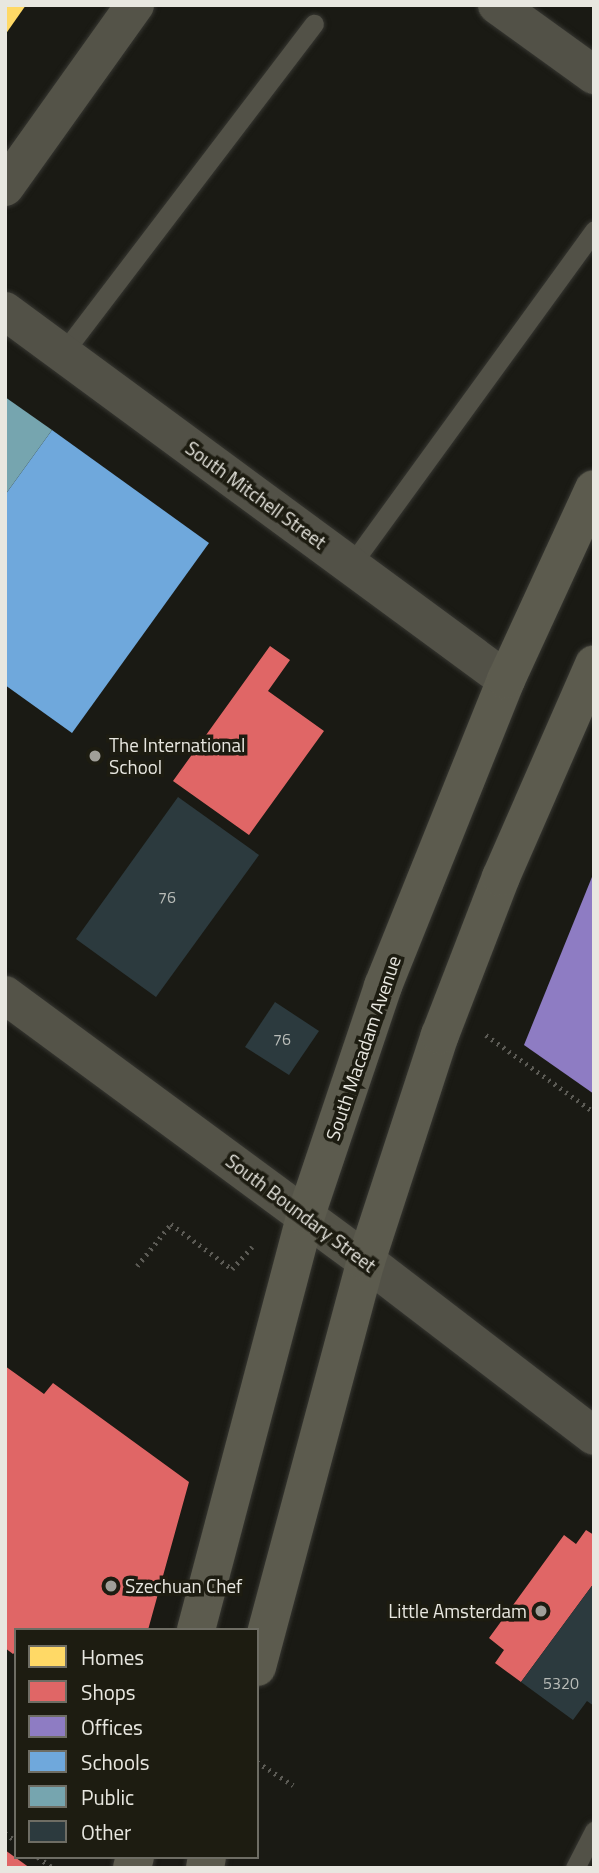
<!DOCTYPE html>
<style>
body{margin:0}
#map{position:relative;width:599px;height:1873px;overflow:hidden;background:#1a1a14;font-family:"Titillium Web",sans-serif}
div>[style]{position:absolute}
.homes>*{inset:0;background:#ffd966}
.shops>*{inset:0;background:#e06666}
.offices>*{inset:0;background:#8e7cc3}
.schools>*{inset:0;background:#6fa8dc}
.public>*{inset:0;background:#76a5af}
.building>*{inset:0;background:#2c3a3e}
.path>*{height:4.5px;margin-top:-2.25px;transform-origin:0;background:repeating-linear-gradient(90deg,#5c5b55 0 2px,transparent 0 7px)}
.roads{filter:drop-shadow(0 0 2px #363631) drop-shadow(0 0 2px #363631)}
.lane>*{height:19px;margin:-9.5px;padding:0 9.5px;transform-origin:9.5px;border-radius:9.5px;background:#525147}
.street>*{height:38px;margin:-19px;padding:0 19px;transform-origin:19px;border-radius:19px;background:#525147}
.secondary>*{height:38px;margin:-19px;padding:0 19px;transform-origin:19px;border-radius:19px;background:#545348}
.primary>*{height:38px;margin:-19px;padding:0 19px;transform-origin:19px;border-radius:19px;background:#5c5b4e}
.dots>*{width:19px;height:19px;translate:-50% -50%;box-sizing:border-box;border:4px solid #1d1c11;border-radius:50%}
span{translate:-50% -50%;white-space:nowrap;text-align:center;line-height:1.15;-webkit-text-stroke:7px #1d1c11;paint-order:stroke}
.number-label{font-size:16px;color:#b9bcb8}
.number-label span{-webkit-text-stroke-width:0}
.street-label{font-size:19px;color:#e8e7e0}
.poi-label{font-size:19px;color:#e8e7e0}
.left{translate:0 -50%;text-align:left}
.right{translate:-100% -50%;text-align:right}
.frame{position:absolute;inset:0;border:7px solid #e8e7e0;pointer-events:none}
.legend{position:absolute;left:14px;top:1628px;width:245px;height:231px;box-sizing:border-box;background:#1d1c11;border:2px solid #6e6d64;margin:0;padding:9px 12px;list-style:none;font-size:21px;color:#e8e7e0}
.legend li{display:flex;align-items:center;gap:14px;height:35px}
.legend b{width:35px;border:2px solid #6e6d64}
</style>
<div id="map">
<div class="homes">
<i style="clip-path:polygon(5px 5px,26px 5px,5px 35px)"></i>
</div>
<div class="shops">
<i style="clip-path:polygon(270px 646px,290px 660px,268px 691px,324px 731px,249px 835px,173px 781px)"></i>
<i style="clip-path:polygon(5px 1366px,44px 1394px,53px 1383px,189px 1482px,148px 1630px,16px 1630px,16px 1651px,13px 1654px,5px 1648px)"></i>
<i style="clip-path:polygon(586px 1530px,594px 1535px,594px 1583px,521px 1682px,495px 1663px,504px 1650px,489px 1638px,564px 1535px,576px 1544px)"></i>
<i style="clip-path:polygon(5px 1850px,30px 1868px,5px 1868px)"></i>
</div>
<div class="offices">
<i style="clip-path:polygon(594px 872px,594px 1094px,524px 1045px)"></i>
</div>
<div class="schools">
<i style="clip-path:polygon(52px 430px,209px 543px,72px 733px,5px 685px,5px 495px)"></i>
</div>
<div class="public">
<i style="clip-path:polygon(5px 397px,52px 430px,5px 495px)"></i>
</div>
<div class="building">
<i style="clip-path:polygon(178px 797px,259px 855px,156px 997px,76px 939px)"></i>
<i style="clip-path:polygon(275px 1002px,319px 1031px,289px 1075px,245px 1047px)"></i>
<i style="clip-path:polygon(594px 1583px,594px 1706px,587px 1701px,573px 1720px,521px 1682px)"></i>
</div>
<div class="path">
<i style="left:486px;top:1035px;width:133px;rotate:35.5deg"></i>
<i style="left:137px;top:1266px;width:54px;rotate:-51deg"></i>
<i style="left:171px;top:1224px;width:76px;rotate:36.4deg"></i>
<i style="left:232px;top:1269px;width:30px;rotate:-48deg"></i>
<i style="left:257px;top:1762px;width:43px;rotate:32.6deg"></i>
<i style="left:5px;top:1833px;width:14px;rotate:36deg"></i>
<i style="left:38px;top:1857px;width:19px;rotate:36deg"></i>
</div>
<div class="roads">
<div class="lane">
<i style="left:63px;top:353px;width:414px;rotate:-52.7deg"></i>
<i style="left:351px;top:565px;width:414px;rotate:-54deg"></i>
<i style="left:575px;top:1868px;width:42px;rotate:-62.8deg"></i>
</div>
<div class="street">
<i style="left:497px;top:5px;width:120px;rotate:35.8deg"></i>
<i style="left:5px;top:311px;width:622px;rotate:36.37deg"></i>
<i style="left:366px;top:1261px;width:287px;rotate:37.5deg"></i>
</div>
<div class="secondary">
<i style="left:5px;top:187px;width:224px;rotate:-54.5deg"></i>
<i style="left:5px;top:995px;width:448px;rotate:36.4deg"></i>
</div>
<div class="primary">
<i style="left:196px;top:1630px;width:429px;rotate:-75.2deg"></i>
<i style="left:306px;top:1215px;width:242px;rotate:-71.4deg"></i>
<i style="left:383px;top:986px;width:330px;rotate:-68.1deg"></i>
<i style="left:506px;top:680px;width:210px;rotate:-65.3deg"></i>
<i style="left:257px;top:1667px;width:420px;rotate:-75deg"></i>
<i style="left:366px;top:1261px;width:238px;rotate:-71.9deg"></i>
<i style="left:440px;top:1035px;width:169px;rotate:-68.9deg"></i>
<i style="left:501px;top:877px;width:232px;rotate:-66.4deg"></i>
<i style="left:132px;top:1868px;width:11px;rotate:-75deg"></i>
<i style="left:205px;top:1868px;width:11px;rotate:-80deg"></i>
</div>
</div>
<div class="dots">
<i style="left:95px;top:756px;background:#a09f99"></i>
<i style="left:111px;top:1586px;background:#a09f99"></i>
<i style="left:541px;top:1611px;background:#a09f99"></i>
</div>
<div class="number-label">
<span style="left:167px;top:897px">76</span>
<span style="left:282px;top:1039px">76</span>
<span style="left:561px;top:1683px">5320</span>
</div>
<div class="street-label">
<span style="left:256px;top:495px;rotate:36deg">South Mitchell Street</span>
<span style="left:363px;top:1048px;rotate:-71deg">South Macadam Avenue</span>
<span style="left:301px;top:1213px;rotate:37deg">South Boundary Street</span>
</div>
<div class="poi-label">
<span class="left" style="left:109px;top:756px">The International<br>School</span>
<span class="left" style="left:125px;top:1586px">Szechuan Chef</span>
<span class="right" style="left:527px;top:1611px">Little Amsterdam</span>
</div>
<div class="frame"></div>
<ul class="legend">
<li><b style="height:19px;background:#ffd966"></b>Homes</li>
<li><b style="height:19px;background:#e06666"></b>Shops</li>
<li><b style="height:19px;background:#8e7cc3"></b>Offices</li>
<li><b style="height:19px;background:#6fa8dc"></b>Schools</li>
<li><b style="height:19px;background:#76a5af"></b>Public</li>
<li><b style="height:19px;background:#2c3a3e"></b>Other</li>
</ul>
</div>
